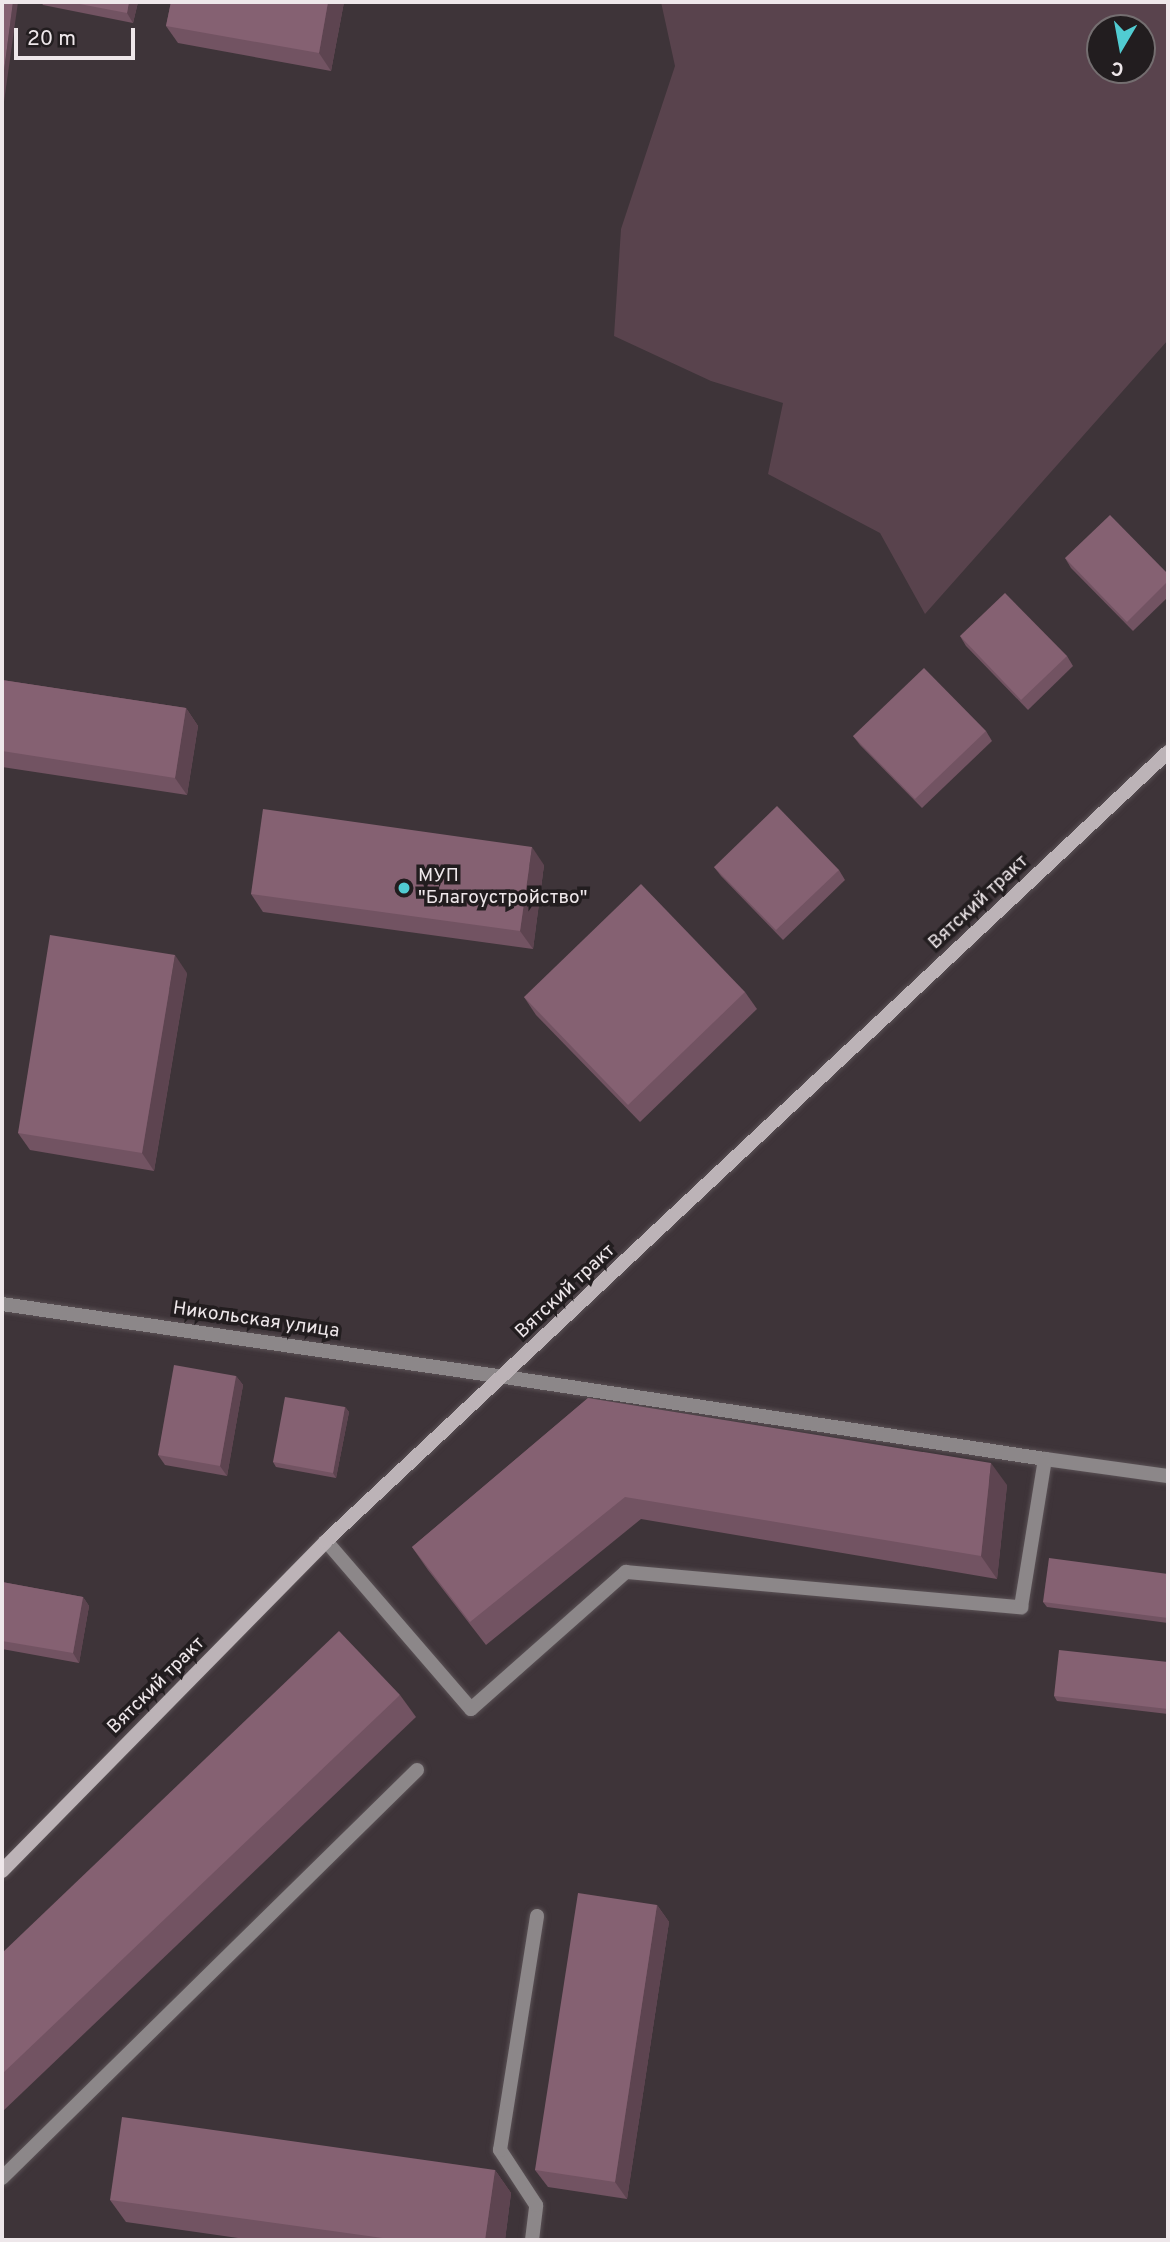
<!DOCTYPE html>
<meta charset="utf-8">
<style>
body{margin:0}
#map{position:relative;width:1170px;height:2242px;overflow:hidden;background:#3e3439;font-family:Overpass,sans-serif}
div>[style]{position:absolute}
.green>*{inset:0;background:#59434d}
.roads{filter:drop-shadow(0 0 2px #5a5155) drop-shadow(0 0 2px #5a5155)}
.lane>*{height:14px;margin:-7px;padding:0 7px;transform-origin:7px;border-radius:7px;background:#8c8789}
.street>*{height:14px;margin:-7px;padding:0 7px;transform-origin:7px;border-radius:7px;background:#8c8789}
.secondary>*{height:14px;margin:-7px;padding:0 7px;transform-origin:7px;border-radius:7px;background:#bcb3b7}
.wall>*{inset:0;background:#725362}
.shaded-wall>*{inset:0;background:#5d4450}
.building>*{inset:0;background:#856172}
.dots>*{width:19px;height:19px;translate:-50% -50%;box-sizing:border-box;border:4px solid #221d1f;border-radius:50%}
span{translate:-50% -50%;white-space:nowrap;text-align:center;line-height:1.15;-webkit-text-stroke:7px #221d1f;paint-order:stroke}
.poi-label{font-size:19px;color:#eee7ea}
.left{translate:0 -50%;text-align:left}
.street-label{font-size:19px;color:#eee7ea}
.frame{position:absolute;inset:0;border:4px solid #eee7ea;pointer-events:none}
.north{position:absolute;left:1086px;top:14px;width:70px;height:70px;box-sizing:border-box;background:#221d1f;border:2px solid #746e70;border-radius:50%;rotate:190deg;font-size:19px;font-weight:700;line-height:28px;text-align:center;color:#eee7ea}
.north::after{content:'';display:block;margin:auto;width:24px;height:32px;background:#51ccd2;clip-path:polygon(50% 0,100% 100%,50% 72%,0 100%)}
.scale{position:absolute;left:14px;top:28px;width:121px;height:32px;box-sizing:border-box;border:4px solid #eee7ea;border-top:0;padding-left:9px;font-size:21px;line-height:24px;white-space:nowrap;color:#eee7ea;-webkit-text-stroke:5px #221d1f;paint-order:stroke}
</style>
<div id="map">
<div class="green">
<i style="clip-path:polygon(evenodd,661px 2px,1168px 2px,1168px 340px,925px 614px,880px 533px,768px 474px,783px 403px,711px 381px,614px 336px,621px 229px,675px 66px,661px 2px,1100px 28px,1142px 28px,1142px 70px,1100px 70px,1100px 28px)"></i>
</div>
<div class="roads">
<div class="lane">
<i style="left:1045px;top:1459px;width:124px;rotate:7.9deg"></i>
<i style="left:326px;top:1541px;width:222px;rotate:49.2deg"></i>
<i style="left:471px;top:1709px;width:207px;rotate:-41.5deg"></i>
<i style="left:626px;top:1572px;width:397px;rotate:5.1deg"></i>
<i style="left:1021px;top:1607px;width:150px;rotate:-80.8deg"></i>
<i style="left:1045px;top:1459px;width:546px;rotate:-171.37deg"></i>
<i style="left:2px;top:2178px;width:582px;rotate:-44.51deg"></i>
<i style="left:532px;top:2240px;width:35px;rotate:-83deg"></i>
<i style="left:536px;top:2205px;width:66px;rotate:-123.2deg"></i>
<i style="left:500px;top:2150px;width:237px;rotate:-81deg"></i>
</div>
<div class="street">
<i style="left:2px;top:1304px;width:508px;rotate:8.26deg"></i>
</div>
<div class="secondary">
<i style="left:2px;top:1871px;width:462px;rotate:-45.5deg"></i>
<i style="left:326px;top:1541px;width:1154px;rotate:-43.14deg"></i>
</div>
</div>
<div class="wall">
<i style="clip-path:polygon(41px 2px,138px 2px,133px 23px,43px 5px)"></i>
<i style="clip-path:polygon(171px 2px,344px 2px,331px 71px,178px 43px,166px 26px)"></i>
<i style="clip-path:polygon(1065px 558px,1168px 574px,1168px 597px,1133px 631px,1071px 568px)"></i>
<i style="clip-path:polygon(960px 636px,1067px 656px,1073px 666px,1028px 710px,966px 646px)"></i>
<i style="clip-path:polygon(2px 680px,186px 708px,198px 726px,187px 795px,2px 767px)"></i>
<i style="clip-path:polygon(986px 731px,992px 741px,922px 808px,860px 745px,853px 736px)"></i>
<i style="clip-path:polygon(544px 865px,533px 949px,263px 912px,251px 894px)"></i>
<i style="clip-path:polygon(714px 867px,839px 870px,845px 880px,783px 940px,721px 876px)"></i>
<i style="clip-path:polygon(187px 973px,154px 1171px,30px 1150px,18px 1133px)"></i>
<i style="clip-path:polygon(745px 992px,757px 1009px,640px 1122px,536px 1015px,524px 997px)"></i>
<i style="clip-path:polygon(236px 1376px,243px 1385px,227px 1476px,165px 1465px,158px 1455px)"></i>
<i style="clip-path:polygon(588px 1398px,1007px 1485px,997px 1579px,641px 1519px,486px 1645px,428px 1570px,412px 1547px)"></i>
<i style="clip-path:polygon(345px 1407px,349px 1412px,336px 1478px,276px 1467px,273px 1462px)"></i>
<i style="clip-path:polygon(1168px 1574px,1168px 1623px,1047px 1607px,1043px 1602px)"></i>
<i style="clip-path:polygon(2px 1582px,83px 1597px,89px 1606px,79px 1663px,2px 1649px)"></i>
<i style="clip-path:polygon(1168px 1662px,1168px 1714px,1057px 1701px,1054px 1696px)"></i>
<i style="clip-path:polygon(400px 1695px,416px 1717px,2px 2112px,2px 1953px)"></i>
<i style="clip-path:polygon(657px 1905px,669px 1922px,627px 2199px,548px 2187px,535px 2170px)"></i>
<i style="clip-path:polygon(495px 2170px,511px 2193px,505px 2240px,252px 2240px,126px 2222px,110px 2200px)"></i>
</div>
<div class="shaded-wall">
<i style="clip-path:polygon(13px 2px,18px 2px,2px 116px,2px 86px)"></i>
<i style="clip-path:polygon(129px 2px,138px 2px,133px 23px,127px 13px)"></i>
<i style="clip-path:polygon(328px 2px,344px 2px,331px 71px,319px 53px)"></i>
<i style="clip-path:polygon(186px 708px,198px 726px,187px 795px,175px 778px)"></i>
<i style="clip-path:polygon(532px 847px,544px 865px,533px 949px,520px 931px)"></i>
<i style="clip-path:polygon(175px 955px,187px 973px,154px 1171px,142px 1153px)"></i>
<i style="clip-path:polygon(236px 1376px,243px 1385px,227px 1476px,220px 1466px)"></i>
<i style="clip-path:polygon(345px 1407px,349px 1412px,336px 1478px,333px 1473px)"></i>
<i style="clip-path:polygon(991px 1463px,1007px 1485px,997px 1579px,981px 1556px)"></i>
<i style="clip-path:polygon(83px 1597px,89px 1606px,79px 1663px,73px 1653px)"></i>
<i style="clip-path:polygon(657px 1905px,669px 1922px,627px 2199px,615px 2182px)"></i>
<i style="clip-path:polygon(495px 2170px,511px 2193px,505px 2240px,485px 2240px)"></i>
</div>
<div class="building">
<i style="clip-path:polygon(2px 2px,13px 2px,2px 86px)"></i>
<i style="clip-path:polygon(69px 2px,129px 2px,127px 13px)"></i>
<i style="clip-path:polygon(171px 2px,328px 2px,319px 53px,166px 26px)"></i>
<i style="clip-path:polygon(1110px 515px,1168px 574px,1168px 581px,1127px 622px,1065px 558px)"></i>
<i style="clip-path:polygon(1005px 593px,1067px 656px,1021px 700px,960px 636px)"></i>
<i style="clip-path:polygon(924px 668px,986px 731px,915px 799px,853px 736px)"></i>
<i style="clip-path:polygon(2px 680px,186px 708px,175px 778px,2px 751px)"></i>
<i style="clip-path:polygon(777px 806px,839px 870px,776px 930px,714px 867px)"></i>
<i style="clip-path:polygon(263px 809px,532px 847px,520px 931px,251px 894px)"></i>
<i style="clip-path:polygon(641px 884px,745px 992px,628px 1105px,524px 997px)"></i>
<i style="clip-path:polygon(50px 935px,175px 955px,142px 1153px,18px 1133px)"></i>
<i style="clip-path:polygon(174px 1365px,236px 1376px,220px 1466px,158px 1455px)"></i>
<i style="clip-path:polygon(285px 1397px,345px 1407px,333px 1473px,273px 1462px)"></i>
<i style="clip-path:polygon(588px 1398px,991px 1463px,981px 1556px,625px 1497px,470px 1622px,412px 1547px)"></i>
<i style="clip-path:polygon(1049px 1558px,1168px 1574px,1168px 1618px,1043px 1602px)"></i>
<i style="clip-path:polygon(2px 1582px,83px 1597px,73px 1653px,2px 1641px)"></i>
<i style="clip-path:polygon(339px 1631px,400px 1695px,2px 2074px,2px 1953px)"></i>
<i style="clip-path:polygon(1059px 1650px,1168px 1662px,1168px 1709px,1054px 1696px)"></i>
<i style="clip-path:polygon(578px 1893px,657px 1905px,615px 2182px,535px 2170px)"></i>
<i style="clip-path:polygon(122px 2117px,495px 2170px,485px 2240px,397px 2240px,110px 2200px)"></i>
</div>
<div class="dots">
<i style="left:404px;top:888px;background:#51ccd2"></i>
</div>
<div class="poi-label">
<span class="left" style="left:418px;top:888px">МУП<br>"Благоустройство"</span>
</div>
<div class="street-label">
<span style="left:979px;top:903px;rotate:-43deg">Вятский тракт</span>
<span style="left:566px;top:1292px;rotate:-43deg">Вятский тракт</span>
<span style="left:256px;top:1321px;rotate:8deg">Никольская улица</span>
<span style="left:157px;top:1686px;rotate:-45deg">Вятский тракт</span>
</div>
<div class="frame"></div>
<div class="north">С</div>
<div class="scale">20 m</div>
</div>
